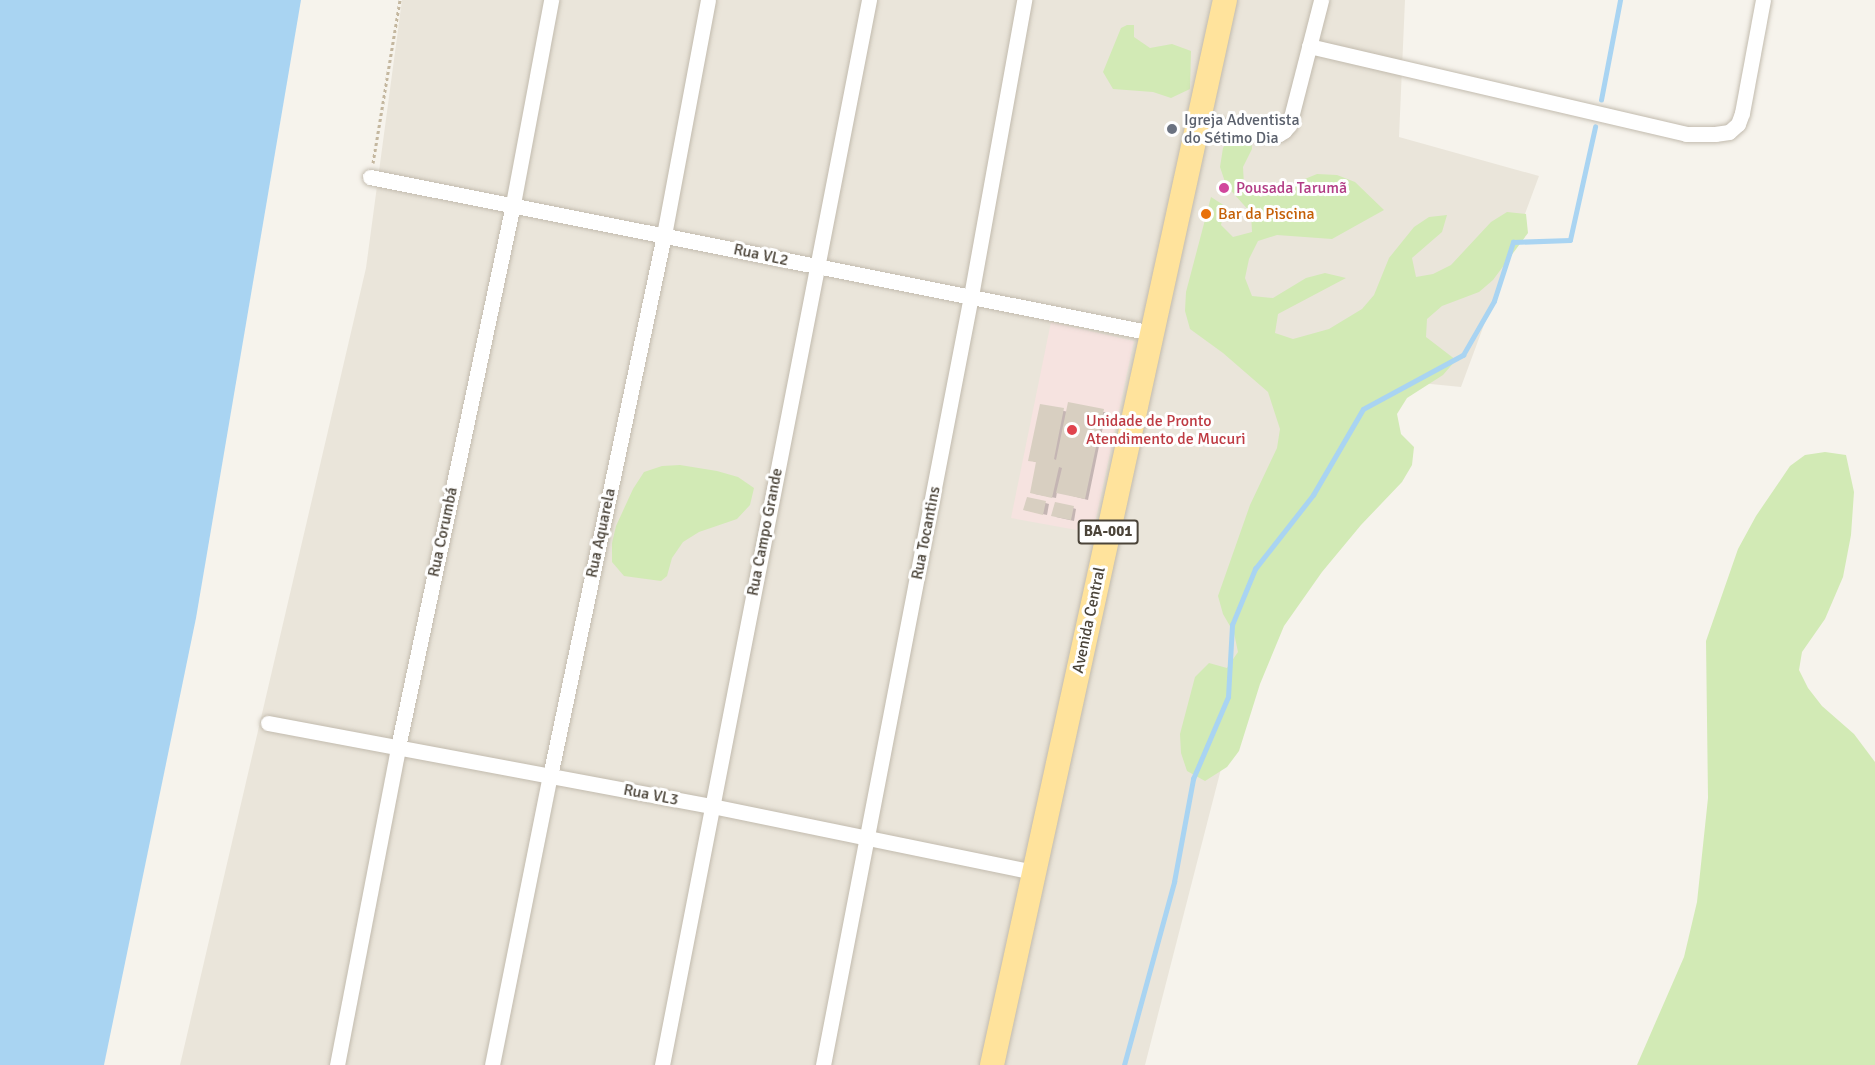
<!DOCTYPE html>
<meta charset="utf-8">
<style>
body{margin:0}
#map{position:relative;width:1875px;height:1065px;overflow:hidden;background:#f6f3ec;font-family:Signika,sans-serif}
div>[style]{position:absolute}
.residential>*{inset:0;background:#eae5da}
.medical>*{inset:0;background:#f6e3e0}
.green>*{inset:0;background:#d2eab5}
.water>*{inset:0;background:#a9d4f2}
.shadow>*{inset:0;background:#0003}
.stream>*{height:4.5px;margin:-2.25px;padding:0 2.25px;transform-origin:2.25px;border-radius:2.25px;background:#a9d4f2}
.building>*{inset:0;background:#d8cfc1}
.path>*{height:3px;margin-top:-1.5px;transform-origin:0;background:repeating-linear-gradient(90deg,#c4b79f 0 3px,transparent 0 6px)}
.roads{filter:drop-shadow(0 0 2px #c2bbae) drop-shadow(0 0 2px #c2bbae)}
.street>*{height:15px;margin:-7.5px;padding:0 7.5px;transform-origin:7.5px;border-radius:7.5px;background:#fff}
.primary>*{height:24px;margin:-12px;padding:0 12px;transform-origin:12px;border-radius:12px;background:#ffe39c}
.dots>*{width:16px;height:16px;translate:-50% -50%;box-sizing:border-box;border:3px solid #fff;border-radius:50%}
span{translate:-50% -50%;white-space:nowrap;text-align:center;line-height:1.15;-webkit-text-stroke:6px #fff;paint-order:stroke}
.shield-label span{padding:2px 4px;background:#fff;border:2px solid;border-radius:4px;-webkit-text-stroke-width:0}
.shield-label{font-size:15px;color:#4b4439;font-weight:700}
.worship-label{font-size:16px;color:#5b616d}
.left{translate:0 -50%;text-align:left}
.hotel-label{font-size:16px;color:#b23c85}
.food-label{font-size:16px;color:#c56008}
.street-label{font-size:16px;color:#4b4439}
.health-label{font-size:16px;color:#be3a42}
</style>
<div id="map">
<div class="residential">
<i style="clip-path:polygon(402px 0,1405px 0,1399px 137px,1539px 176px,1461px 387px,1371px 378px,1221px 769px,1145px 1065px,180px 1065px,366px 268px)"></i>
</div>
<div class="medical">
<i style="clip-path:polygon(1051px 322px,1134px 341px,1093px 533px,1011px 518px)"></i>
</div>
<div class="green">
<i style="clip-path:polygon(1127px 25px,1134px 25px,1134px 37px,1150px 48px,1172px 44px,1191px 51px,1190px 89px,1171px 98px,1153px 92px,1113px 89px,1103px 72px,1121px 28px)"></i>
<i style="clip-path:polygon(1251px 131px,1252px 149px,1243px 167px,1244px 185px,1261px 197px,1317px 174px,1337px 175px,1355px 182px,1384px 210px,1332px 239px,1277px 235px,1258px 241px,1249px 259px,1245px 278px,1252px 296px,1273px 298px,1306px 278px,1325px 273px,1346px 278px,1278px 314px,1275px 333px,1293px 339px,1329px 329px,1362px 309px,1374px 295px,1389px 258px,1414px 227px,1429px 217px,1447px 215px,1442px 232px,1412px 258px,1416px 277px,1433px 274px,1451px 265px,1491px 222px,1507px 212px,1526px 214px,1528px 233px,1493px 280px,1479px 292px,1442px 306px,1427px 319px,1426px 337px,1456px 360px,1443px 375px,1407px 398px,1397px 414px,1401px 434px,1414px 447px,1412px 465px,1402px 482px,1361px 525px,1322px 572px,1284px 626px,1260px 684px,1239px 751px,1227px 767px,1205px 781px,1187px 771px,1181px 753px,1180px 734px,1195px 677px,1209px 663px,1227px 668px,1238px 652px,1234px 633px,1223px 614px,1218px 596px,1250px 505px,1277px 448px,1280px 429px,1268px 392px,1223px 353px,1190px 329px,1185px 311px,1186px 292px,1211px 197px,1225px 206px,1221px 225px,1233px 237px,1252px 232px,1251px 213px,1226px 185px,1220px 167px,1223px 148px,1233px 132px)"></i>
<i style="clip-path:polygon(1825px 452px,1846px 455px,1854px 492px,1851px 535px,1843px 577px,1825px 619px,1802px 652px,1799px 670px,1808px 688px,1822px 706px,1854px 734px,1875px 762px,1875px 1065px,1637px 1065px,1684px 957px,1697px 902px,1708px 798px,1706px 641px,1738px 549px,1756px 516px,1790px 466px,1805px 455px)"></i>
<i style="clip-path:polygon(680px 465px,717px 471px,738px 477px,754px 488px,750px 505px,737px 519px,699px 532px,683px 542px,672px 558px,667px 576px,661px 581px,624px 576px,612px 562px,612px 543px,616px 526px,633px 489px,644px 472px,662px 466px)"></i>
</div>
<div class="water">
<i style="clip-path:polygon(0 0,301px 0,196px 618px,104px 1065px,0 1065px)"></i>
</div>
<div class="shadow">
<i style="clip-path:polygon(1041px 405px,1068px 412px,1106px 412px,1088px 500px,1057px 492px,1056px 498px,1035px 494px,1038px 463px,1030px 460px)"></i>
<i style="clip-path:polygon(1028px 498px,1049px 504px,1047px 515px,1025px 510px)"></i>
<i style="clip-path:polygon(1073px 508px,1076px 509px,1074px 521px,1056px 517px)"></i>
</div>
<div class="stream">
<i style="left:1601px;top:100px;width:102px;rotate:-79.2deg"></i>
<i style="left:1124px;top:1065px;width:190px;rotate:-74.7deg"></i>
<i style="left:1174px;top:882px;width:105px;rotate:-79.5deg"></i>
<i style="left:1193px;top:779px;width:89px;rotate:-66.9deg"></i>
<i style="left:1228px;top:697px;width:72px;rotate:-86.8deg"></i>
<i style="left:1232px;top:625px;width:61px;rotate:-67.7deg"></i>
<i style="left:1255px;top:569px;width:94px;rotate:-51.9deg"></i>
<i style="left:1313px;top:495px;width:99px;rotate:-59.8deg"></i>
<i style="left:1363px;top:409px;width:114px;rotate:-28.4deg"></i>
<i style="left:1463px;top:355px;width:62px;rotate:-60.1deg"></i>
<i style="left:1494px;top:301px;width:62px;rotate:-72.1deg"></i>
<i style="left:1513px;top:242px;width:57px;rotate:-2deg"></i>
<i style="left:1570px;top:240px;width:116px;rotate:-77.5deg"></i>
</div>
<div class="building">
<i style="clip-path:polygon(1068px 402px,1104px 409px,1085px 499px,1056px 493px,1062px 468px,1059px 467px,1052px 498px,1030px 493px,1036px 462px,1028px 461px,1040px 404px,1064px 408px,1054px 459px,1056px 460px)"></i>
<i style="clip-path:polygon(1027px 497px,1046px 501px,1043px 515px,1023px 510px)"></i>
<i style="clip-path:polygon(1055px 502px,1074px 506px,1071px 520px,1051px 516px)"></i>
</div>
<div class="path">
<i style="left:373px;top:163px;width:165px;rotate:-80.6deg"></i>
</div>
<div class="roads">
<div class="street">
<i style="left:1309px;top:46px;width:387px;rotate:13.1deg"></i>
<i style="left:1686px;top:134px;width:29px"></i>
<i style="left:1715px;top:134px;width:14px;rotate:-8deg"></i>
<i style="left:1729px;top:132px;width:12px;rotate:-42deg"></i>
<i style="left:1738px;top:124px;width:12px;rotate:-70deg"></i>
<i style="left:1742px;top:113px;width:115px;rotate:-79.5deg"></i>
<i style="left:1199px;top:121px;width:63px;rotate:11.8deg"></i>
<i style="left:1261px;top:134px;width:18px"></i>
<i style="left:1279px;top:134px;width:6px;rotate:-31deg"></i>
<i style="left:1284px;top:131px;width:8px;rotate:-50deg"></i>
<i style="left:1289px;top:125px;width:129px;rotate:-75.6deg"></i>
<i style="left:370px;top:177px;width:797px;rotate:11.28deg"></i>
<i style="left:268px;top:723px;width:452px;rotate:10.6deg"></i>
<i style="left:712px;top:806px;width:329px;rotate:11.6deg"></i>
<i style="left:337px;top:1065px;width:324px;rotate:-79.1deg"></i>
<i style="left:398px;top:747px;width:555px;rotate:-78.04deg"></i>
<i style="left:513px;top:204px;width:208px;rotate:-79.4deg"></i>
<i style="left:492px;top:1065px;width:295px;rotate:-78.7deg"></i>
<i style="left:550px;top:776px;width:553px;rotate:-78.1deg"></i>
<i style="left:664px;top:235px;width:239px;rotate:-79.4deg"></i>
<i style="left:662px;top:1065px;width:1085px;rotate:-79deg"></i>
<i style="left:823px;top:1065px;width:783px;rotate:-79.11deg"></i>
<i style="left:971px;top:296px;width:301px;rotate:-79.8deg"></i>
</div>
<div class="primary">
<i style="left:992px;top:1065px;width:1090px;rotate:-77.66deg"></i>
</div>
</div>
<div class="dots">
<i style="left:1172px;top:129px;background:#6b7280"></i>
<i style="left:1224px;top:188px;background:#d1479c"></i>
<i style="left:1206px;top:214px;background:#e8710a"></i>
<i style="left:1072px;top:430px;background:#e0444e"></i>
</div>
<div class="shield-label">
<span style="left:1108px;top:532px">BA-001</span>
</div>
<div class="worship-label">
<span class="left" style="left:1184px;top:129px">Igreja Adventista<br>do Sétimo Dia</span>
</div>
<div class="hotel-label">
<span class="left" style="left:1236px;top:188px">Pousada Tarumã</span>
</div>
<div class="food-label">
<span class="left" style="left:1218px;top:214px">Bar da Piscina</span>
</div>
<div class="street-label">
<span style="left:761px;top:255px;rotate:12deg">Rua VL2</span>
<span style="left:443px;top:532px;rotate:-78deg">Rua Corumbá</span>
<span style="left:765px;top:532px;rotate:-79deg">Rua Campo Grande</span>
<span style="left:601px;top:533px;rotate:-78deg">Rua Aquarela</span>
<span style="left:926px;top:533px;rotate:-79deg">Rua Tocantins</span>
<span style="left:1089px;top:620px;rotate:-78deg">Avenida Central</span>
<span style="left:651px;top:795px;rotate:11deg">Rua VL3</span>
</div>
<div class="health-label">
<span class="left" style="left:1086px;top:430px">Unidade de Pronto<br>Atendimento de Mucuri</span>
</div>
</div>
